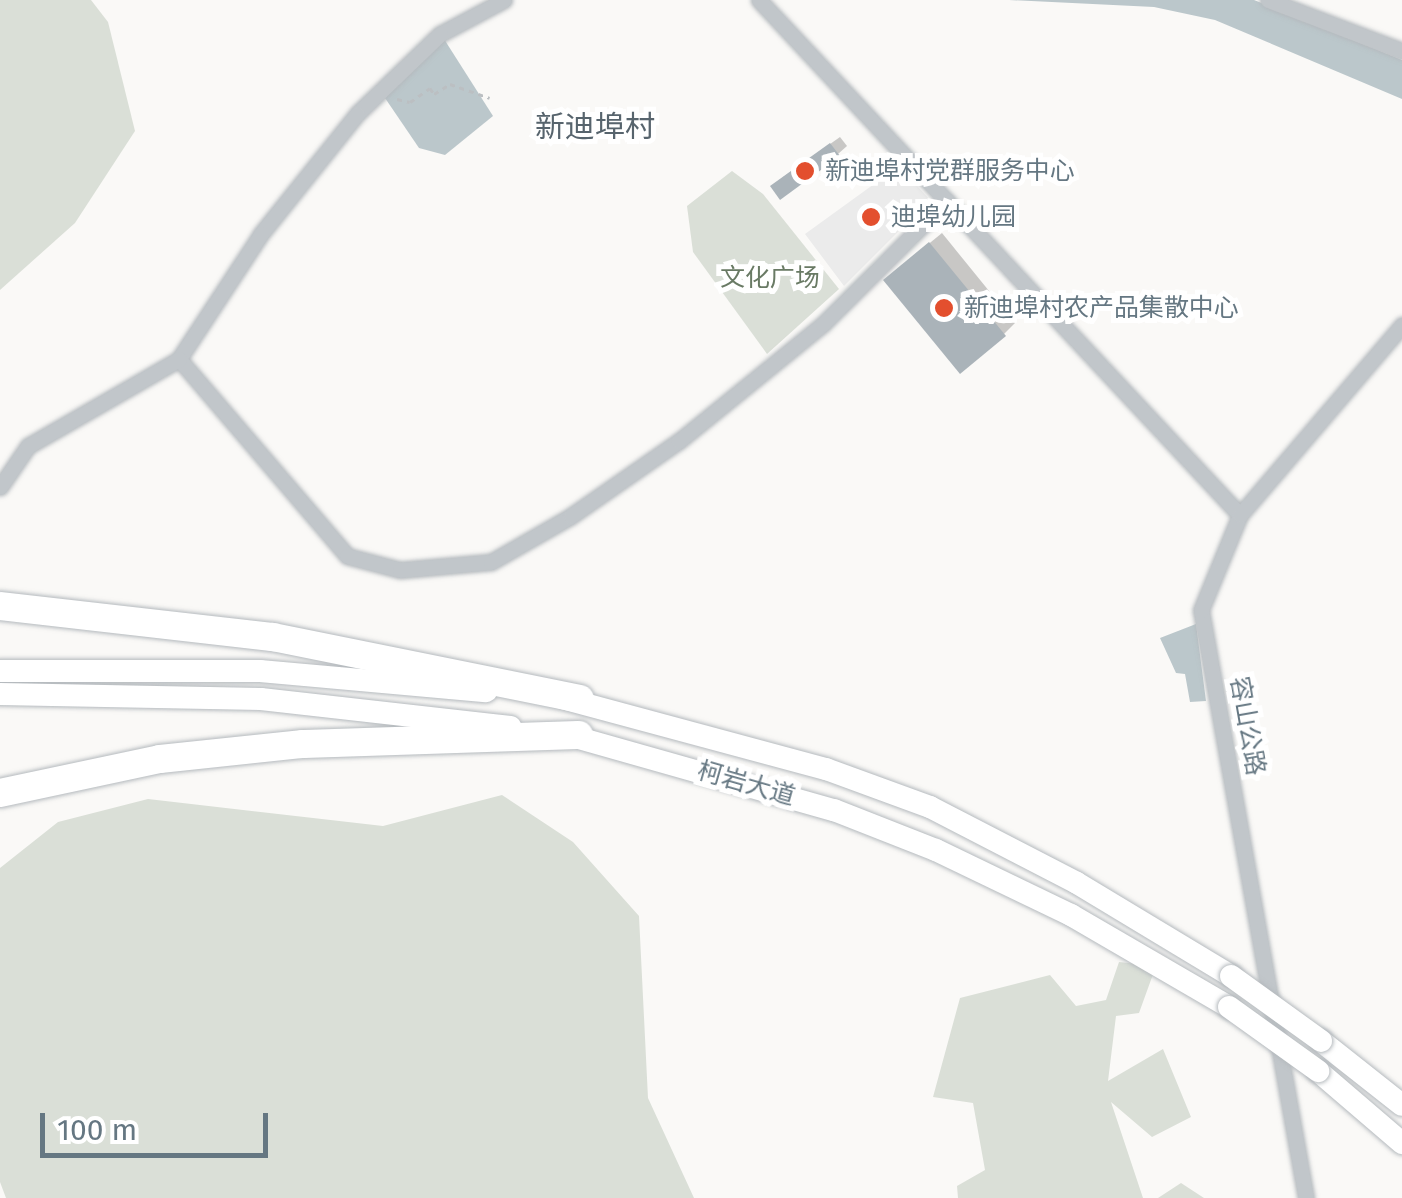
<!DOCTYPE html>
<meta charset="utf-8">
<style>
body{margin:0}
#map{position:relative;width:1402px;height:1198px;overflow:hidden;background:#faf9f7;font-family:"Fira Sans","Noto Sans SC",sans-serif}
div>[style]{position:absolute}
.built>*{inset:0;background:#ebebeb}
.green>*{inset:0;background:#dadfd7}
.water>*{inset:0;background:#bbc7cb}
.shadow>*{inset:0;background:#0003}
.building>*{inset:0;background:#aab3b9}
.path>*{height:2.5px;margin-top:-1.25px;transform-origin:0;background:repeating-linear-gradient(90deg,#bbbfc2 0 5px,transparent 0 10px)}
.roads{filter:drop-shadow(0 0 2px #b5babe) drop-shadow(0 0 2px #b5babe)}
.street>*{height:15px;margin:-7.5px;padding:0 7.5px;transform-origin:7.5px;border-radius:7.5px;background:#c1c6ca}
.primary>*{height:22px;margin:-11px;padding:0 11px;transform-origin:11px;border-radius:11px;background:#fff}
.highway>*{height:28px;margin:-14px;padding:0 14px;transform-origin:14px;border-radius:14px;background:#fff}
.bridges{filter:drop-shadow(0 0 2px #b5babe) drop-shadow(0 0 2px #b5babe)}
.primary-bridge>*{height:22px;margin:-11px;padding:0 11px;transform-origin:11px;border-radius:11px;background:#fff}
.dots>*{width:28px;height:28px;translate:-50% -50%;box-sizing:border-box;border:5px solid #fff;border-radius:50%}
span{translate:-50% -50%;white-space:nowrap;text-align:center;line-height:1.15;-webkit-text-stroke:10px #fff;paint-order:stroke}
.poi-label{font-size:25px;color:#657782}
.left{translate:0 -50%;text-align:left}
.park-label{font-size:25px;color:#697a64}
.street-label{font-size:25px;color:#657782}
.quarter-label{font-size:30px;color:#57646d}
.scale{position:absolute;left:40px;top:1113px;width:228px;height:45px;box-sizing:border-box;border:5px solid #657782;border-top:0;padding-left:12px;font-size:30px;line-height:35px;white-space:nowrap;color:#657782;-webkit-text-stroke:8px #fff;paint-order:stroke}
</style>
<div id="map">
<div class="built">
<i style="clip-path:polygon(899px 166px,930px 200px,844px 286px,805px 234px)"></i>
</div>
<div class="green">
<i style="clip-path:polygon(0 0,91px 0,108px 22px,135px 131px,75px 223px,0 290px)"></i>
<i style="clip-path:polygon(732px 171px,763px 194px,839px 289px,767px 354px,693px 252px,687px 206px)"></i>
<i style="clip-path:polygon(502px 795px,573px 842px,639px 916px,648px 1098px,694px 1198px,6px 1198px,0 1182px,0 868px,58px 822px,148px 799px,383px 826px)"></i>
<i style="clip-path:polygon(1119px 962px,1156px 966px,1139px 1013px,1116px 1016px,1108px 1081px,1163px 1049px,1191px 1117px,1152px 1137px,1111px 1102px,1143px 1198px,958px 1198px,957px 1186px,985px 1170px,973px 1103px,933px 1097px,960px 998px,1050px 975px,1076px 1006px,1106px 1000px)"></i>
<i style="clip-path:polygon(1181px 1183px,1204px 1198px,1158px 1198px)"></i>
</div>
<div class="water">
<i style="clip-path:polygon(1009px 0,1254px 0,1402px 60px,1402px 99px,1215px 20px,1154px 7px)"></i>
<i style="clip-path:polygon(444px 39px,493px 116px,445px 155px,419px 148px,385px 98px)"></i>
<i style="clip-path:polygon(1196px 624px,1206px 701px,1190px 702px,1185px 674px,1176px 673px,1160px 638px)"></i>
</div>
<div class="shadow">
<i style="clip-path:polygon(840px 137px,847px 146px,838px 154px,782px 178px)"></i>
<i style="clip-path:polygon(942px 233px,1015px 323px,1004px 334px,898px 269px)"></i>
</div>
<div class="building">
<i style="clip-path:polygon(830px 143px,840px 156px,780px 200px,770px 186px)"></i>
<i style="clip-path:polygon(929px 242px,1006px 336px,960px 374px,883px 280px)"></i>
</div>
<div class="path">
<i style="left:397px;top:99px;width:13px;rotate:13deg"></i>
<i style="left:410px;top:102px;width:24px;rotate:-35deg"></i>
<i style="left:430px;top:88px;width:7px;rotate:56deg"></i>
<i style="left:434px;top:94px;width:19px;rotate:-32deg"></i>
<i style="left:450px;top:84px;width:42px;rotate:19.3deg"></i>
</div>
<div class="roads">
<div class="street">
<i style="left:504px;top:0;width:72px;rotate:152deg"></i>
<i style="left:440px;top:34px;width:115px;rotate:136.1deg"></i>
<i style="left:357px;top:114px;width:154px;rotate:128.7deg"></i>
<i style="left:261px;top:234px;width:149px;rotate:123.3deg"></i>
<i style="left:179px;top:359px;width:259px;rotate:49.5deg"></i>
<i style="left:347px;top:556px;width:55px;rotate:14.8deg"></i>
<i style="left:400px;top:570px;width:91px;rotate:-5deg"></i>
<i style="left:491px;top:562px;width:92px;rotate:-29.9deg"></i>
<i style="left:571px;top:516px;width:131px;rotate:-34.8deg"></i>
<i style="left:679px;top:441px;width:186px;rotate:-39.1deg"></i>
<i style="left:823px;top:324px;width:175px;rotate:-44.8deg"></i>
<i style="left:759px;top:0;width:705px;rotate:46.96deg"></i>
<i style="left:1268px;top:0;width:143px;rotate:20.8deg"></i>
<i style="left:0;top:487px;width:50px;rotate:-55.7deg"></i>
<i style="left:28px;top:446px;width:174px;rotate:-29.9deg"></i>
<i style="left:1306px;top:1198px;width:597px;rotate:-100.12deg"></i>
<i style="left:1201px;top:610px;width:103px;rotate:-67.7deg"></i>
<i style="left:1240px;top:515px;width:250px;rotate:-49.5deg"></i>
</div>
<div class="primary">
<i style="left:0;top:671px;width:260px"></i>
<i style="left:260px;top:671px;width:227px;rotate:5.1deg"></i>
<i style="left:0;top:694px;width:261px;rotate:1.1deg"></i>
<i style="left:261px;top:699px;width:251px;rotate:6.4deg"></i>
<i style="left:562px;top:698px;width:273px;rotate:15.1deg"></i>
<i style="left:826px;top:769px;width:111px;rotate:20.1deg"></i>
<i style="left:930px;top:807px;width:165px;rotate:27.3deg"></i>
<i style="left:1077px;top:883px;width:180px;rotate:31.1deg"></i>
<i style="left:561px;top:733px;width:284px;rotate:15.8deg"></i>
<i style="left:834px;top:810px;width:110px;rotate:21.4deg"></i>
<i style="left:936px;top:850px;width:150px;rotate:25.7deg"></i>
<i style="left:1071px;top:915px;width:183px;rotate:30.2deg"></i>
<i style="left:1321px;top:1041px;width:103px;rotate:38.3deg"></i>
<i style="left:1318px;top:1071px;width:111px;rotate:40.6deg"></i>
</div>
<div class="highway">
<i style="left:0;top:606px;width:275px;rotate:6.5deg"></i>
<i style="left:273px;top:637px;width:313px;rotate:11.4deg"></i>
<i style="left:0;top:793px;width:164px;rotate:-12deg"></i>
<i style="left:160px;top:759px;width:144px;rotate:-6deg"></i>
<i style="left:303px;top:744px;width:276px;rotate:-1.9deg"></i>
</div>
</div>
<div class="bridges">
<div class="primary-bridge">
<i style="left:1231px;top:976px;width:111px;rotate:35.8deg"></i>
<i style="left:1229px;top:1007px;width:110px;rotate:35.7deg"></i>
</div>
</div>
<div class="dots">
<i style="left:805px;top:171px;background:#e34f2e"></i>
<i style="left:871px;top:217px;background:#e34f2e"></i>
<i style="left:944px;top:308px;background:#e34f2e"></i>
</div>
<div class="poi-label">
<span class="left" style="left:825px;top:171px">新迪埠村党群服务中心</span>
<span class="left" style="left:891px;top:217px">迪埠幼儿园</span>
<span class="left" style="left:964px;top:308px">新迪埠村农产品集散中心</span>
</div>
<div class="park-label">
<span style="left:770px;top:278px">文化广场</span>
</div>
<div class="street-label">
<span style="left:1247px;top:726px;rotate:80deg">容山公路</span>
<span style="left:746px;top:784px;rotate:16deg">柯岩大道</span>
</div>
<div class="quarter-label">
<span style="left:595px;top:127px">新迪埠村</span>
</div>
<div class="scale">100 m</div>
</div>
